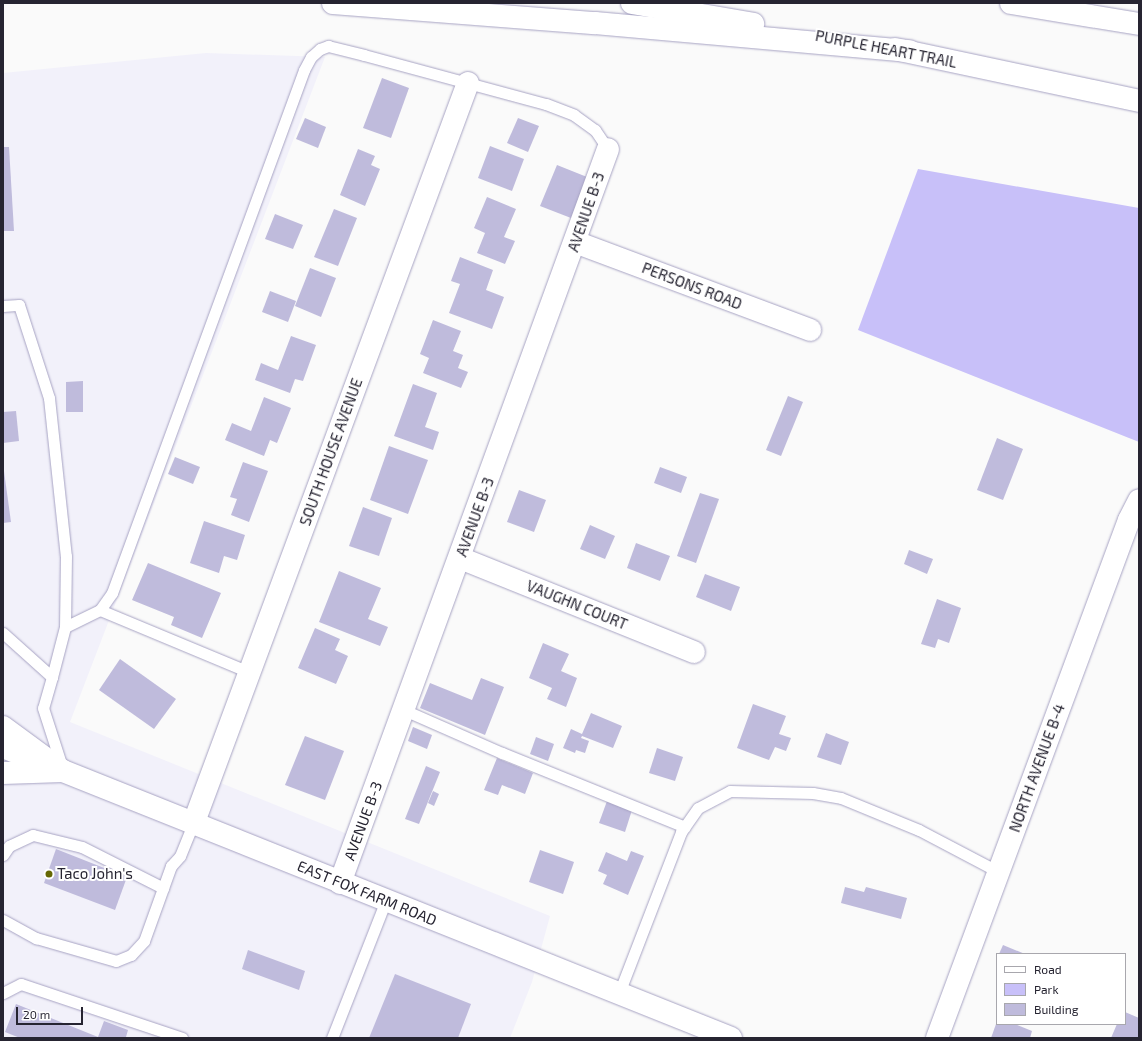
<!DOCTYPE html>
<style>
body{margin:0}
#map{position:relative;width:1142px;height:1041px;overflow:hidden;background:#fafafa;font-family:"Exo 2",sans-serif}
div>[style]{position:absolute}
.built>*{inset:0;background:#f2f1fa}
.green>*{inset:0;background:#c8c0f9}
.building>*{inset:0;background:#bfbbdc}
.roads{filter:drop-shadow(0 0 1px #a7a3c3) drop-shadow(0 0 1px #a7a3c3)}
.lane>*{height:11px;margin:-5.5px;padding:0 5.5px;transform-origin:5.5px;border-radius:5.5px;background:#fff}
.street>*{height:22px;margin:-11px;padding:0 11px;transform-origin:11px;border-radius:11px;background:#fff}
.secondary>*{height:22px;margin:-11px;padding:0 11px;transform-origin:11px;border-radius:11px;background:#fff}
.highway>*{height:22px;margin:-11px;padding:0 11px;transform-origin:11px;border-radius:11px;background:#fff}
.dots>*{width:11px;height:11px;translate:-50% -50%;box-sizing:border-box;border:2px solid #fff;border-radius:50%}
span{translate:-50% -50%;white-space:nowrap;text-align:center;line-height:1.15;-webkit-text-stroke:4px #fff;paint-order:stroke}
.street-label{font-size:15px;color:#262431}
.poi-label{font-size:15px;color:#262431}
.left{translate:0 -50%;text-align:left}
.frame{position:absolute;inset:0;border:4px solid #262431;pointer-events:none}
.legend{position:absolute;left:996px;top:953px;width:130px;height:72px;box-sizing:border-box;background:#fff;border:1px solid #a8a7ad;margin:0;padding:5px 7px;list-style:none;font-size:12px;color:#262431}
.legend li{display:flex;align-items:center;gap:8px;height:20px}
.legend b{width:20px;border:1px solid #a8a7ad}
.scale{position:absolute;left:16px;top:1007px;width:67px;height:18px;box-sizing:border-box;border:2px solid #262431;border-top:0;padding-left:5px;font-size:12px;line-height:14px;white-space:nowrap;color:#262431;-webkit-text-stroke:3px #fff;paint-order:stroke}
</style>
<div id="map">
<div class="built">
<i style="clip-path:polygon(206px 53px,325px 57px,70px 722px,550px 916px,532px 982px,510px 1038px,3px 1038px,3px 73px)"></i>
</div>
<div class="green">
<i style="clip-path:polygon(918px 169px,1139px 208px,1139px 442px,858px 330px)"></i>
</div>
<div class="building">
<i style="clip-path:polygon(382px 78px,409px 88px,391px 138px,363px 128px)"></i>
<i style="clip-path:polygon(305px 118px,326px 127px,318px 148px,296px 139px)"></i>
<i style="clip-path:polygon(518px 118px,539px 126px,528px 152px,507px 143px)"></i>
<i style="clip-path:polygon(490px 146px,524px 159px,512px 191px,478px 178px)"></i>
<i style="clip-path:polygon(3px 147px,9px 147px,14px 231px,3px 231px)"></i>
<i style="clip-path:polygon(358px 149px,375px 156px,371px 165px,380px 169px,365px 206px,340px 195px)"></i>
<i style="clip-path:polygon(557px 165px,587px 177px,571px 218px,540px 206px)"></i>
<i style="clip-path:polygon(487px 197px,516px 209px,504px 237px,515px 241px,505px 264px,477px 253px,485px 233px,474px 228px)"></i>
<i style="clip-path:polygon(334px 209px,357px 218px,338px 266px,314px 257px)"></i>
<i style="clip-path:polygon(275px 214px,303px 225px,293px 249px,265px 239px)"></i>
<i style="clip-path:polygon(460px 257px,493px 270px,486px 290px,504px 297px,492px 329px,449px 313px,460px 284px,451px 281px)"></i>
<i style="clip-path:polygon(310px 268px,336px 278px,321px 317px,295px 306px)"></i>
<i style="clip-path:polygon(270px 291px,296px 301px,288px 322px,262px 312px)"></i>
<i style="clip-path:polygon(433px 320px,461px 331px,453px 351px,463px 355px,458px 368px,468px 372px,461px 388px,423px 373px,429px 358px,420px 354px)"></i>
<i style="clip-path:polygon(291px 336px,316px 345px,303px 381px,295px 379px,290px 393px,255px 380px,261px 363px,278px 370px)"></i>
<i style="clip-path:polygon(83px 381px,83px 412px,66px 412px,66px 382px)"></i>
<i style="clip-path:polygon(413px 384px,437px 393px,425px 427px,439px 432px,433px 450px,394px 436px)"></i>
<i style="clip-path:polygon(788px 396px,803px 402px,781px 456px,766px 450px)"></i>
<i style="clip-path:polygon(264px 397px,291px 408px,277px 443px,270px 440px,264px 456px,225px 440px,232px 423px,251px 431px)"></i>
<i style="clip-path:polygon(16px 411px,19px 441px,3px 443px,3px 412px)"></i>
<i style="clip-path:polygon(997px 438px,1023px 449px,1003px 500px,977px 490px)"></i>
<i style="clip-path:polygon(389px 446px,428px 460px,408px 514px,370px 500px)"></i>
<i style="clip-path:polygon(175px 457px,200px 467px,193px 484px,168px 474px)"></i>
<i style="clip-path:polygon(243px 462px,268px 471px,249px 522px,231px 515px,237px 499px,230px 497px)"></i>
<i style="clip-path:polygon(3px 464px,11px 522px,3px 523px)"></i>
<i style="clip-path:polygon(660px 467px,687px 477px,681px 493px,654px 483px)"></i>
<i style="clip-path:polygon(519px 490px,546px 500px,534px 532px,507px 522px)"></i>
<i style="clip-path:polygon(700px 493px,719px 499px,696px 563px,677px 556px)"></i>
<i style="clip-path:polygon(363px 507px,392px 518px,379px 556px,349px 546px)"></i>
<i style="clip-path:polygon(204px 521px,245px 535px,237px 560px,224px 556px,219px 573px,190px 563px)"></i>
<i style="clip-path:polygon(590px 525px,615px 536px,605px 559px,580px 549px)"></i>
<i style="clip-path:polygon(636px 543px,670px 556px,660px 581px,627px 568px)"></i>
<i style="clip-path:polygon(909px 550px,933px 559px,927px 574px,904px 564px)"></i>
<i style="clip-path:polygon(148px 563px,221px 593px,202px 638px,171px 625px,174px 617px,132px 600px)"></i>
<i style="clip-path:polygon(339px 571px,381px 588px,368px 619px,388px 627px,380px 646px,319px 622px)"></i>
<i style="clip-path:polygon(705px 574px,740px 587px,731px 611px,696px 597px)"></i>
<i style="clip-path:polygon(937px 599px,961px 608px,949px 643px,938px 639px,935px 648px,921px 644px)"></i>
<i style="clip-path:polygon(315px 628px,340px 639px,335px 650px,348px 656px,336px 684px,298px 668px)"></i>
<i style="clip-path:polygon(543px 643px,569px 654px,561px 671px,577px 678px,566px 707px,547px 699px,552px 688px,529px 678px)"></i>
<i style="clip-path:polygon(120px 659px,176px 699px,154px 729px,99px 690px)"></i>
<i style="clip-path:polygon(481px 678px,504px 687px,485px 735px,420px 708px,430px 683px,472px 700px)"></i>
<i style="clip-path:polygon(753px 704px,786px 716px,779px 734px,791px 738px,786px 751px,775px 747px,769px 760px,737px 748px)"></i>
<i style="clip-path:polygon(591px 713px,622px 726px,613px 748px,582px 736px,581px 738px,589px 741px,585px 753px,576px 750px,575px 753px,563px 748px,571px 729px,582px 734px)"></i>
<i style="clip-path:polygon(413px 727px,432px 735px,427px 749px,408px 741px)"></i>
<i style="clip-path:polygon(826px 733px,849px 742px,841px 765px,817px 757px)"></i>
<i style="clip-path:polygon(305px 736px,344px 751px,325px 800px,285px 785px)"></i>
<i style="clip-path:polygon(536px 737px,554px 744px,548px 761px,530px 754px)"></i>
<i style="clip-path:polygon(657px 748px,683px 757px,675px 781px,649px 773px)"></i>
<i style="clip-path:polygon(497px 758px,533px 773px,525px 794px,502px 785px,498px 795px,484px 790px)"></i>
<i style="clip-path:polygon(426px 766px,440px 772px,419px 824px,405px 819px)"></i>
<i style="clip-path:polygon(433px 791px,439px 794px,434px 806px,428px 803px)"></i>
<i style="clip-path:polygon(607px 801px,632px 810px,625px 832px,599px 823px)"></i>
<i style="clip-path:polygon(56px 849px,127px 877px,115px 910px,44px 883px)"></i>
<i style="clip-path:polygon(540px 850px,574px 862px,563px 894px,529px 882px)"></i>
<i style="clip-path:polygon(631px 851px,644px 856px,628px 895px,603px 884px,607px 875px,598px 871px,606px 852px,627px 861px)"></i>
<i style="clip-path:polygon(845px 887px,864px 892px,866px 887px,907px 898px,901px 919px,841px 903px)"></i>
<i style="clip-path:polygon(1003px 945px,1025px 954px,999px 954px)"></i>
<i style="clip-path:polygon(248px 950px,305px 971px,299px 990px,242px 969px)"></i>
<i style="clip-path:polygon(395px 974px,471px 1004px,458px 1038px,369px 1038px)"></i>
<i style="clip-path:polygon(16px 1004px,98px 1037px,104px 1021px,128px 1030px,126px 1037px,129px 1038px,20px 1038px,5px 1032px)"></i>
<i style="clip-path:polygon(1125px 1012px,1139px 1018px,1139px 1038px,1111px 1038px,1117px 1024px,1125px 1024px)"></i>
<i style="clip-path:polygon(996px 1024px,1015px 1024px,1032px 1031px,1030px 1038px,991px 1038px)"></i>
</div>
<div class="roads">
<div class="lane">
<i style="left:3px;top:306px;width:16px;rotate:-4deg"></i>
<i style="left:19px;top:305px;width:98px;rotate:72.1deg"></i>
<i style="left:49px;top:398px;width:159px;rotate:83.9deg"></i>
<i style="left:66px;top:556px;width:71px;rotate:90.8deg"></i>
<i style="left:65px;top:627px;width:52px;rotate:104.6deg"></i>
<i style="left:100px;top:610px;width:161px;rotate:22.6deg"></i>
<i style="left:65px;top:627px;width:39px;rotate:-26deg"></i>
<i style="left:100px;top:610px;width:21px;rotate:-55deg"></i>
<i style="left:112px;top:593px;width:557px;rotate:-69.84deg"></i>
<i style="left:304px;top:70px;width:15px;rotate:-62deg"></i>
<i style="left:311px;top:57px;width:12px;rotate:-42deg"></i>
<i style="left:320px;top:49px;width:9px;rotate:-21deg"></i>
<i style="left:328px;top:46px;width:37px;rotate:14deg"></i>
<i style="left:364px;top:55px;width:188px;rotate:15.1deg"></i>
<i style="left:546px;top:104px;width:30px;rotate:21deg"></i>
<i style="left:574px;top:115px;width:26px;rotate:36deg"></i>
<i style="left:595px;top:130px;width:23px;rotate:56deg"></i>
<i style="left:3px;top:633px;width:66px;rotate:41.9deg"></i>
<i style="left:52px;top:677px;width:32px;rotate:106deg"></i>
<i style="left:43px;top:708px;width:62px;rotate:72.1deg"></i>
<i style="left:404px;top:710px;width:107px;rotate:23.7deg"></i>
<i style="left:502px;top:753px;width:197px;rotate:22deg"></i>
<i style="left:3px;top:855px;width:11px;rotate:-56deg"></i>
<i style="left:9px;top:846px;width:26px;rotate:-25deg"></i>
<i style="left:33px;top:835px;width:50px;rotate:13.8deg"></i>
<i style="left:82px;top:847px;width:91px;rotate:26.8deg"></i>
<i style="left:3px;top:920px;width:38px;rotate:29deg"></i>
<i style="left:36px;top:938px;width:83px;rotate:16deg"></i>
<i style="left:116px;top:961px;width:16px;rotate:-22deg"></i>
<i style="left:131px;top:955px;width:19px;rotate:-47deg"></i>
<i style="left:144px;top:941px;width:80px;rotate:-70.2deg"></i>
<i style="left:171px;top:866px;width:13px;rotate:-48deg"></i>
<i style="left:180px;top:856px;width:37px;rotate:-68deg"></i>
<i style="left:3px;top:993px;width:20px;rotate:-27deg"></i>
<i style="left:21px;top:984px;width:170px;rotate:18.5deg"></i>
<i style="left:619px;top:993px;width:173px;rotate:-68.9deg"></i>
<i style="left:681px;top:832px;width:29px;rotate:-55deg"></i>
<i style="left:698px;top:808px;width:36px;rotate:-28deg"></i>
<i style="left:730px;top:791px;width:83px;rotate:1.4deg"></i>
<i style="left:813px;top:793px;width:28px;rotate:10deg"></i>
<i style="left:841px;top:798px;width:84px;rotate:22.3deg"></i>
<i style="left:919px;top:830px;width:90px;rotate:27.7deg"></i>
<i style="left:332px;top:1038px;width:148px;rotate:-68.6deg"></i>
</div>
<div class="street">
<i style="left:575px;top:242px;width:251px;rotate:20.5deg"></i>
<i style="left:460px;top:558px;width:252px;rotate:21.9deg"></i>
<i style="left:194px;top:822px;width:788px;rotate:-69.66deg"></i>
<i style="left:340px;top:883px;width:781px;rotate:-69.94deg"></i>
<i style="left:937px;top:1038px;width:552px;rotate:-69.66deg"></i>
<i style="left:1129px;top:520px;width:22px;rotate:-63deg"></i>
</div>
<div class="secondary">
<i style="left:3px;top:747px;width:784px;rotate:21.79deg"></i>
</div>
<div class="highway">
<i style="left:333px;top:3px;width:263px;rotate:4.4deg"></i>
<i style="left:595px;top:23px;width:316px;rotate:5.1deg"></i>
<i style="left:632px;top:3px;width:123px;rotate:9.8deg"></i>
<i style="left:1011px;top:3px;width:130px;rotate:9.3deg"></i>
<i style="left:895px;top:49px;width:249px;rotate:12deg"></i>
<i style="left:3px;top:727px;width:74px;rotate:36.3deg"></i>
<i style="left:3px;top:773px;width:60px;rotate:-1.9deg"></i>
</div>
</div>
<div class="dots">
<i style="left:49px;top:874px;background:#666804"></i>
</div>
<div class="street-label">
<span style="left:886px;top:49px;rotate:11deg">PURPLE HEART TRAIL</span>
<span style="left:586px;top:212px;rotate:-71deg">AVENUE B-3</span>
<span style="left:692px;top:286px;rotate:21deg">PERSONS ROAD</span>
<span style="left:331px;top:452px;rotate:-70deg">SOUTH HOUSE AVENUE</span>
<span style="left:475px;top:517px;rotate:-70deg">AVENUE B-3</span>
<span style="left:577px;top:605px;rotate:22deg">VAUGHN COURT</span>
<span style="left:1037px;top:768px;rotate:-70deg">NORTH AVENUE B-4</span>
<span style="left:363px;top:821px;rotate:-70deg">AVENUE B-3</span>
<span style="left:367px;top:893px;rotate:22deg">EAST FOX FARM ROAD</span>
</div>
<div class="poi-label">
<span class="left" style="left:57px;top:874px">Taco John's</span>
</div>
<div class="frame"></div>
<ul class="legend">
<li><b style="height:5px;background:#fff"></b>Road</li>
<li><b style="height:11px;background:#c8c0f9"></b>Park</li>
<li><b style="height:11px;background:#bfbbdc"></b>Building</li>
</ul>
<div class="scale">20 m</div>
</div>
